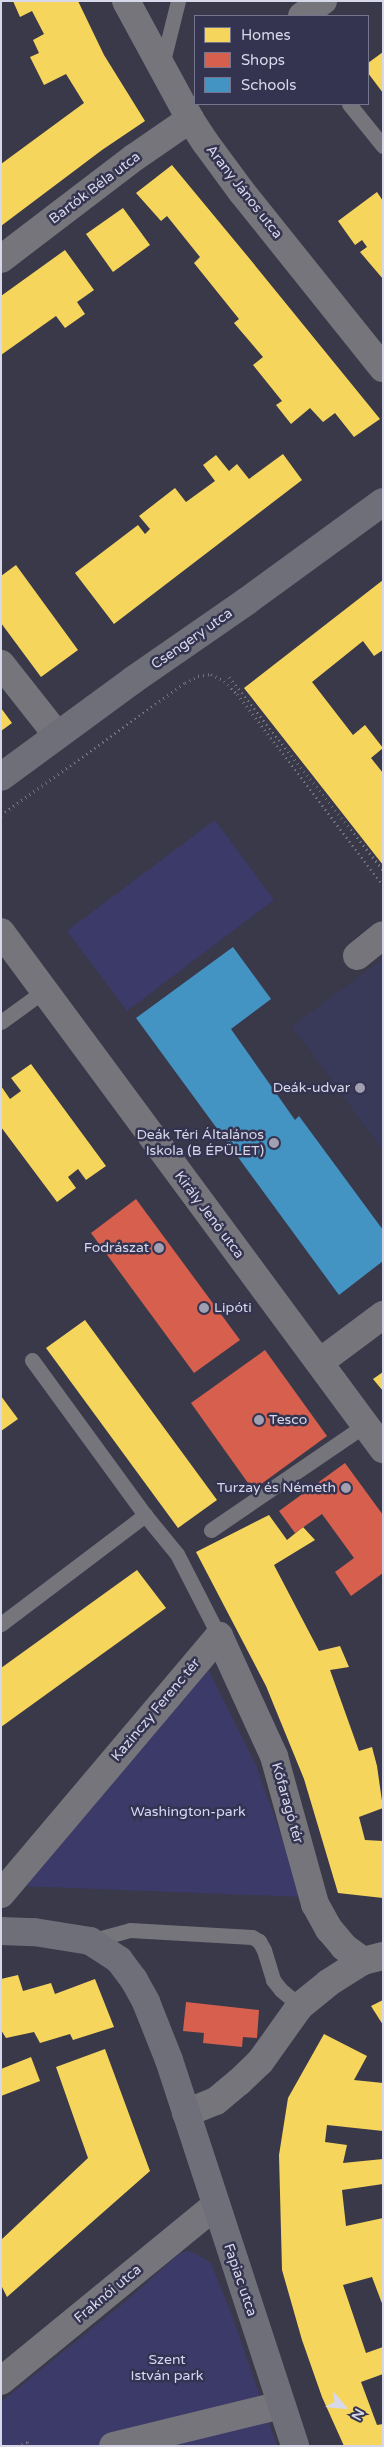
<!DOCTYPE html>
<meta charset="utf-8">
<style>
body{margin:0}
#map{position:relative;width:384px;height:2447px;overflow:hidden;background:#3a394a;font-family:"Varela Round",sans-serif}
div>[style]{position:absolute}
.built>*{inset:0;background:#39395a}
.green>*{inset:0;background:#3c3a68}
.homes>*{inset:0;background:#f6d55c}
.shops>*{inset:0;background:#d6604d}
.schools>*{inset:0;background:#4393c3}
.path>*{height:3px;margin-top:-1.5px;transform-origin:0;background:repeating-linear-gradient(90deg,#75747c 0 1px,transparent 0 5px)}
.lane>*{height:15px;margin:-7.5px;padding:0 7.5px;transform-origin:7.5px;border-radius:7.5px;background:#76757c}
.street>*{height:28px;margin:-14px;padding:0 14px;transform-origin:14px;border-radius:14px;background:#76757c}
.secondary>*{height:28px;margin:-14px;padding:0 14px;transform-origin:14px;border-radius:14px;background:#6f6f79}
.dots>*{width:14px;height:14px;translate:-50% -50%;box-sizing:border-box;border:2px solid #343350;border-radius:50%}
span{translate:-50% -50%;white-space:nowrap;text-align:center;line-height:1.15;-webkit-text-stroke:5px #343350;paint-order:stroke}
.street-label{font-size:14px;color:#d7d8ea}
.poi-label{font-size:14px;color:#d7d8ea}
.right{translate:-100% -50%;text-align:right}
.left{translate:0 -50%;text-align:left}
.park-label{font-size:14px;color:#d5d6fa}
.frame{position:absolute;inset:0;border:2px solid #d7d8ea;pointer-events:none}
.legend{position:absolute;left:194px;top:15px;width:175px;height:90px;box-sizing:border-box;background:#343350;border:1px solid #75758e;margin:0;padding:6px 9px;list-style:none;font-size:15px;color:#d7d8ea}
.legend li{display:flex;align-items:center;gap:10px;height:25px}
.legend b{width:25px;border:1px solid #75758e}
.north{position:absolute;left:319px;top:2382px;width:50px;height:50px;-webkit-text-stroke:4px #343350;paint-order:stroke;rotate:118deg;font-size:14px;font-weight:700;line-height:20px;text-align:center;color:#d7d8ea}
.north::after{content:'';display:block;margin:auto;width:18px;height:22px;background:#d7d8ea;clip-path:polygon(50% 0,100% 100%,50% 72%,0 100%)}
</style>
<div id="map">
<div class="built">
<i style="clip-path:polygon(383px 959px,383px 1151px,292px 1026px)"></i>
</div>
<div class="green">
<i style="clip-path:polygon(215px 820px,274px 900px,127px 1011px,67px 931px)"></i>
<i style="clip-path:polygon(207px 1667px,256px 1765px,303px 1897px,21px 1886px)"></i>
<i style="clip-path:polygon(191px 2251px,211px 2263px,233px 2318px,277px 2446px,1px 2446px,1px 2402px,131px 2297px,180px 2253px)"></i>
</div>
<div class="homes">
<i style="clip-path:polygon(13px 1px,78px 1px,104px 55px,145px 121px,102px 150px,1px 226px,1px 164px,84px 103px,66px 74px,44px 85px,30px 57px,39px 53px,33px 40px,44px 34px,32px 11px,20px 17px)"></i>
<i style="clip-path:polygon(383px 52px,383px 93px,368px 73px,368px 63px)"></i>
<i style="clip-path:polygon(172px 165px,249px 258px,380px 419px,354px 437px,335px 413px,323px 422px,310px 408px,291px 424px,276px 405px,282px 401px,253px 365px,263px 357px,234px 323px,239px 319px,194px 263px,200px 257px,167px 216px,161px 221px,136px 193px)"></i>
<i style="clip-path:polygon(377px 192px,383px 201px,383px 279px,360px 252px,367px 247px,362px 240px,355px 245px,338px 221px)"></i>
<i style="clip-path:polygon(123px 208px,150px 245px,113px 272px,86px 234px)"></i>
<i style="clip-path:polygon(65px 250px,94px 290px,77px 302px,85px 314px,65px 328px,56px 316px,1px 355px,1px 296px)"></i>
<i style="clip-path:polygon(283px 454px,302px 480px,114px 624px,75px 573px,138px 525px,145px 534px,150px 529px,139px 516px,175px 488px,186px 502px,215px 481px,203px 465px,216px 455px,229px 471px,237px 464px,249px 479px)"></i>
<i style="clip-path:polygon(16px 565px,78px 650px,41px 677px,1px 623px,1px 576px)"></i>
<i style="clip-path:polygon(383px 580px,383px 650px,374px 656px,363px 641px,312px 682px,353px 735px,365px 725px,383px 748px,371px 758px,383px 773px,383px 865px,244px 688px)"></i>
<i style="clip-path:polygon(1px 708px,12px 723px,1px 731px)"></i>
<i style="clip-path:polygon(31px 1064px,106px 1166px,86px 1180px,78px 1169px,68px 1177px,76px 1188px,57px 1202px,1px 1127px,1px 1086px,10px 1099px,21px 1091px,11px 1078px)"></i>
<i style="clip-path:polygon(85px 1320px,217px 1500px,178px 1528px,46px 1348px)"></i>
<i style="clip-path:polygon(383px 1372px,383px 1391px,373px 1379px)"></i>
<i style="clip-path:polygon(1px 1396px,18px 1419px,1px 1431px)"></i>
<i style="clip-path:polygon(269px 1515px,287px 1540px,303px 1527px,315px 1540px,274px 1565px,319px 1651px,340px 1646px,349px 1667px,330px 1670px,359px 1751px,372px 1747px,377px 1766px,383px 1808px,359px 1817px,365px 1840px,383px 1841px,383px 1898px,338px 1893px,304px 1779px,266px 1686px,196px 1552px)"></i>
<i style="clip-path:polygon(137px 1570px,166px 1608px,1px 1727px,1px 1668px)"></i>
<i style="clip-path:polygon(18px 1975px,23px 1991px,51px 1983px,55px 1994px,95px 1979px,114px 2027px,73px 2040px,70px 2034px,40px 2043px,34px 2032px,6px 2038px,1px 2030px,1px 1979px)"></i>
<i style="clip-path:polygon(383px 2000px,383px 2025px,371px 2006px)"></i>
<i style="clip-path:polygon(324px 2034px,367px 2056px,354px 2080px,383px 2083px,383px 2131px,327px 2125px,325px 2142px,347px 2145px,343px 2163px,383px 2159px,383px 2184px,342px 2190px,346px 2226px,383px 2218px,383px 2306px,372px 2277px,343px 2285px,366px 2353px,383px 2347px,383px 2374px,361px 2382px,377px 2425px,383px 2424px,383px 2446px,344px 2446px,322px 2397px,302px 2340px,282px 2270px,279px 2155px,288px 2098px)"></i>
<i style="clip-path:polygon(105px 2049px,150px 2171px,7px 2297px,1px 2285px,1px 2240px,88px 2158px,56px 2067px)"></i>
<i style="clip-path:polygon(31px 2057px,40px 2081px,1px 2096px,1px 2069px)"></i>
</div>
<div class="shops">
<i style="clip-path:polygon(136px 1199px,240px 1340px,194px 1373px,91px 1233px)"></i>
<i style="clip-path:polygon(265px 1350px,327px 1436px,253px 1490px,191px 1403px)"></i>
<i style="clip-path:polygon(345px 1463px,383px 1515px,383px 1573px,351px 1596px,335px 1572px,354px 1558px,322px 1514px,295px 1533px,279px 1511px)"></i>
<i style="clip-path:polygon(186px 2002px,259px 2010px,257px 2038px,243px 2037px,242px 2047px,203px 2043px,204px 2033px,183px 2031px)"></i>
</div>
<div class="schools">
<i style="clip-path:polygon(233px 947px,271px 999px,231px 1029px,295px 1120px,299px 1116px,383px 1230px,383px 1261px,339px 1295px,136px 1018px)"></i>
</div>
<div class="path">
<i style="left:229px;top:677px;width:247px;rotate:51.4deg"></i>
<i style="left:1px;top:815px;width:226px;rotate:-35.7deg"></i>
<i style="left:185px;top:683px;width:15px;rotate:-28deg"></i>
<i style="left:198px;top:676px;width:13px;rotate:-9deg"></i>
<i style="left:211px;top:674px;width:15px;rotate:28deg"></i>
<i style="left:224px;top:681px;width:18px;rotate:45deg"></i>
<i style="left:237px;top:694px;width:240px;rotate:52.6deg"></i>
<i style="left:17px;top:2446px;width:11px;rotate:-22deg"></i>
<i style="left:27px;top:2442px;width:5px;rotate:53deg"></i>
</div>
<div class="lane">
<i style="left:162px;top:65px;width:66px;rotate:-76deg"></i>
<i style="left:349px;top:104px;width:54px;rotate:51deg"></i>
<i style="left:1px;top:1022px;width:54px;rotate:-36deg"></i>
<i style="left:32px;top:1360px;width:192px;rotate:53.9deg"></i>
<i style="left:145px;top:1515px;width:50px;rotate:50.6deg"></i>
<i style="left:177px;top:1554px;width:92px;rotate:62.9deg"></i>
<i style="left:211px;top:1530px;width:186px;rotate:-34.3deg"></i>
<i style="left:1px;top:1624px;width:181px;rotate:-37.1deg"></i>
<i style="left:90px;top:1941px;width:41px;rotate:-15.4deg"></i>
<i style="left:130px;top:1930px;width:122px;rotate:3.3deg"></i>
<i style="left:252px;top:1937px;width:8px;rotate:30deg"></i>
<i style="left:259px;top:1941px;width:10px;rotate:61deg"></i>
<i style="left:264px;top:1950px;width:31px;rotate:73deg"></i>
<i style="left:273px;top:1980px;width:13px;rotate:51deg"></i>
<i style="left:281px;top:1990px;width:25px;rotate:40deg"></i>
</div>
<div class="street">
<i style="left:126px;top:1px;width:134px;rotate:61.5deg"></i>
<i style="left:190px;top:119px;width:27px;rotate:57deg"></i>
<i style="left:205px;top:142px;width:61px;rotate:53.7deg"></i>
<i style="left:241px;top:191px;width:227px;rotate:51.3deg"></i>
<i style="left:302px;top:16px;width:26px;rotate:-36deg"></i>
<i style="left:1px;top:259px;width:168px;rotate:-37.3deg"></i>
<i style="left:135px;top:157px;width:67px;rotate:-34.6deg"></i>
<i style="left:1px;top:664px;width:90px;rotate:51.7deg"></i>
<i style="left:1px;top:932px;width:643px;rotate:53.54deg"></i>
<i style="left:357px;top:956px;width:33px;rotate:-39deg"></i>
<i style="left:320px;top:1362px;width:79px;rotate:-36.7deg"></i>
<i style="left:1px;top:1894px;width:338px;rotate:-49.8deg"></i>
<i style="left:219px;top:1636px;width:132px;rotate:65.4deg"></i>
<i style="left:274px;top:1756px;width:154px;rotate:74.5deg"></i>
<i style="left:315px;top:1904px;width:29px;rotate:61deg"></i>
<i style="left:329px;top:1929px;width:23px;rotate:50deg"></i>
<i style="left:344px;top:1947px;width:24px;rotate:36deg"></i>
<i style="left:186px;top:2113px;width:32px;rotate:-22deg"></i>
<i style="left:216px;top:2101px;width:30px;rotate:-40deg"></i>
<i style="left:239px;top:2082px;width:29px;rotate:-44deg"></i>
<i style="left:260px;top:2062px;width:69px;rotate:-54.5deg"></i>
<i style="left:300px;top:2006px;width:36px;rotate:-39deg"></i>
<i style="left:328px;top:1983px;width:41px;rotate:-32.2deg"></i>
<i style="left:363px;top:1961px;width:21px;rotate:-14deg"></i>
<i style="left:1px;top:2381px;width:276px;rotate:-39.3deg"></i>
<i style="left:113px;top:2446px;width:173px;rotate:-13.7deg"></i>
</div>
<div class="secondary">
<i style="left:1px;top:777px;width:164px;rotate:-36.3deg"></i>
<i style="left:133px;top:680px;width:139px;rotate:-34.7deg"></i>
<i style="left:247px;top:601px;width:168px;rotate:-36.1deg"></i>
<i style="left:1px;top:1931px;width:33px;rotate:2deg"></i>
<i style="left:34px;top:1932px;width:57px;rotate:9.1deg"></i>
<i style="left:90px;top:1941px;width:35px;rotate:33deg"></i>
<i style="left:119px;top:1960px;width:25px;rotate:53deg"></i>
<i style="left:134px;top:1980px;width:25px;rotate:61deg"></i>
<i style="left:146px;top:2002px;width:62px;rotate:68.4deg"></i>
<i style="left:169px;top:2060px;width:406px;rotate:71.9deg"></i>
</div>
<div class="dots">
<i style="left:360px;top:1088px;background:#a0a0b2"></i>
<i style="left:274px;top:1143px;background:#a0a0b2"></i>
<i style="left:159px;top:1248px;background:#a0a0b2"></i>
<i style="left:204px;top:1308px;background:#a0a0b2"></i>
<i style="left:259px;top:1420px;background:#a0a0b2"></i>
<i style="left:346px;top:1488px;background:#a0a0b2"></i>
</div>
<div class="street-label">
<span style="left:95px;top:188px;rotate:-37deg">Bartók Béla utca</span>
<span style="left:244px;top:192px;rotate:52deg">Arany János utca</span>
<span style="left:192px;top:639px;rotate:-35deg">Csengery utca</span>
<span style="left:209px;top:1215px;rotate:53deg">Király Jenő utca</span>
<span style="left:156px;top:1710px;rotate:-50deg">Kazinczy Ferenc tér</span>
<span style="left:287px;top:1803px;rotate:74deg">Kőfaragó tér</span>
<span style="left:240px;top:2280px;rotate:71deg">Fapiac utca</span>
<span style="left:108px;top:2294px;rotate:-40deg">Fraknói utca</span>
</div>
<div class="poi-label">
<span class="right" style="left:350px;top:1088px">Deák-udvar</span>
<span class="right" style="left:264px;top:1143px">Deák Téri Általános<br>Iskola (B ÉPÜLET)</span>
<span class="right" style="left:149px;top:1248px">Fodrászat</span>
<span class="left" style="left:214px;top:1308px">Lipóti</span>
<span class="left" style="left:269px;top:1420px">Tesco</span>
<span class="right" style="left:336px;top:1488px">Turzay és Németh</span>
</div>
<div class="park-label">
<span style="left:188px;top:1812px">Washington-park</span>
<span style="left:167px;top:2368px">Szent<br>István park</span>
</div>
<div class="frame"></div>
<ul class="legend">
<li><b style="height:14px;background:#f6d55c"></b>Homes</li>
<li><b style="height:14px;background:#d6604d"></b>Shops</li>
<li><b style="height:14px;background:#4393c3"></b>Schools</li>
</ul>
<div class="north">N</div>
</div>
